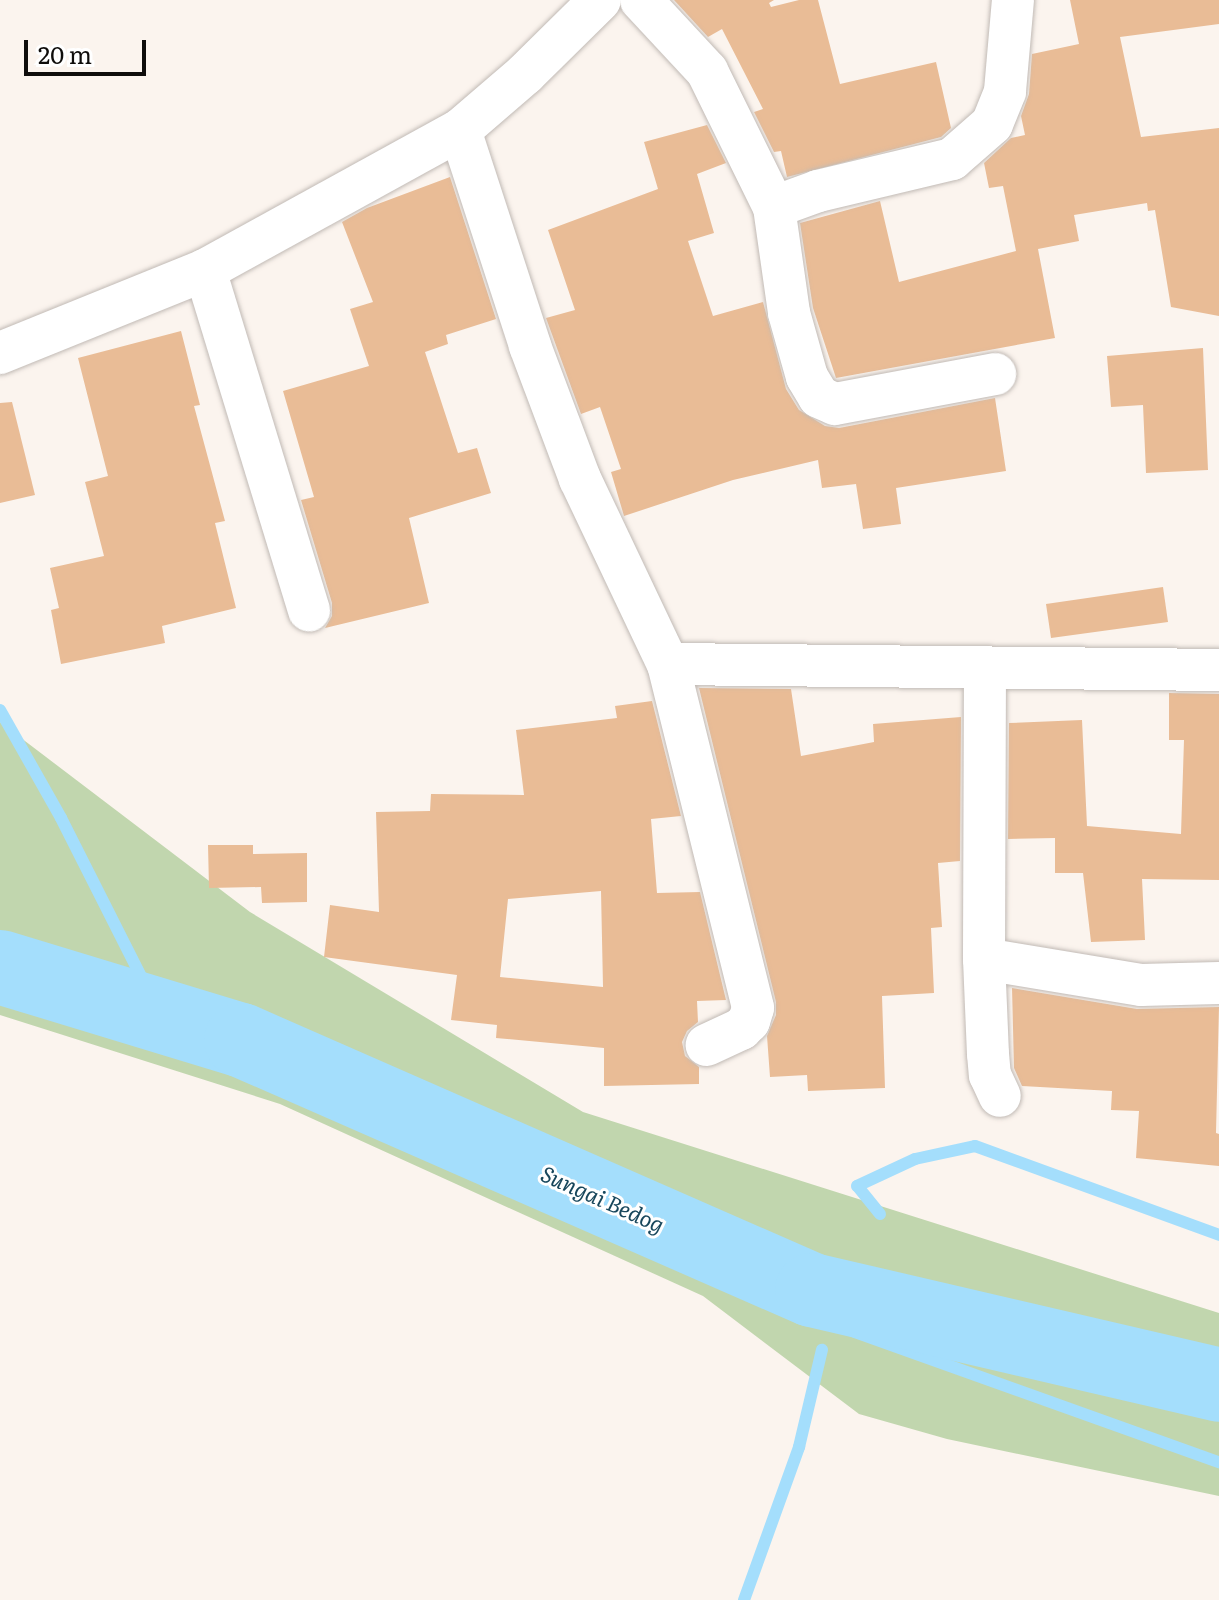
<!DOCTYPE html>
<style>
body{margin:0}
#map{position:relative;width:1219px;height:1600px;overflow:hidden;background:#fbf4ee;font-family:Literata,serif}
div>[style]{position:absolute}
.green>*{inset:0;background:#c1d6ae}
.stream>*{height:12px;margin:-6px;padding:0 6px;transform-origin:6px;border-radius:6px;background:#a4defc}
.river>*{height:74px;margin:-37px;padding:0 37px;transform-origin:37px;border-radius:37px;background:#a4defc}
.building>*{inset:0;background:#e9bc96}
.roads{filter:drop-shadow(0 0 2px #c1bab5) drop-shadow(0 0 2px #c1bab5)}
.street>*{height:42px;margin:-21px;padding:0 21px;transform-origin:21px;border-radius:21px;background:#fff}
span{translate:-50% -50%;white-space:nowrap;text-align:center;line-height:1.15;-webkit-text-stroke:6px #fff;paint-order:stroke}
.water-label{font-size:22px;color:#18475c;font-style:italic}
.scale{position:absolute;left:24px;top:40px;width:122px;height:36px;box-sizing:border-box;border:4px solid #0f0d0b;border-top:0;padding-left:10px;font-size:24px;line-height:28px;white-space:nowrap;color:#0f0d0b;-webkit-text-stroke:6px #fff;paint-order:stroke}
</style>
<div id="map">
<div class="green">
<i style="clip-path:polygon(0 722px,250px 912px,583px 1112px,1219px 1313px,1219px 1496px,947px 1439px,859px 1414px,703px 1296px,280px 1104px,0 1015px)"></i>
</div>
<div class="stream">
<i style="left:0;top:710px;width:124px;rotate:60.5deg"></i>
<i style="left:61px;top:818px;width:222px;rotate:63.2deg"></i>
<i style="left:880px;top:1214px;width:36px;rotate:-129deg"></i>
<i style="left:857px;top:1186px;width:64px;rotate:-25deg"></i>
<i style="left:915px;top:1159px;width:61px;rotate:-12.2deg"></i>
<i style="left:975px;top:1146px;width:260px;rotate:20deg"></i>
<i style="left:855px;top:1332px;width:387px;rotate:19.7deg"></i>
<i style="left:744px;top:1600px;width:163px;rotate:-70.2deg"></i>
<i style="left:799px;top:1447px;width:100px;rotate:-76.7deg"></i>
</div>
<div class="river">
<i style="left:0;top:967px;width:252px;rotate:16.9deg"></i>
<i style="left:241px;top:1040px;width:623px;rotate:23.65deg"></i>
<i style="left:812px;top:1290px;width:418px;rotate:13.1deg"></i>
</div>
<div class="building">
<i style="clip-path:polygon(674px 0,774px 0,769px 3px,771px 7px,799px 0,818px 0,840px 84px,936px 62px,951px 128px,941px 137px,787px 177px,781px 151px,774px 152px,754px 112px,763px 109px,722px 29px,708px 37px)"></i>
<i style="clip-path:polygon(1070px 0,1219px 0,1219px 24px,1120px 37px,1141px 137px,1219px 128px,1219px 316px,1171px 307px,1155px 210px,1148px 211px,1147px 203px,1074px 215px,1079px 241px,1038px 249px,1055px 338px,836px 378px,813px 308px,800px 223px,880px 201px,899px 282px,1016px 251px,1003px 186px,989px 188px,984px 163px,1011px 138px,1025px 135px,1021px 116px,1029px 94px,1032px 54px,1079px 44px)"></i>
<i style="clip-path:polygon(707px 125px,726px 163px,697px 174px,714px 233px,688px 241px,713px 316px,763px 302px,786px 389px,799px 410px,825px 426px,839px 428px,995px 398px,1006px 471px,896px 488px,901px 524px,863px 529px,856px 484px,822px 488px,818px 460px,733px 480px,624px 516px,611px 472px,621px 469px,600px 407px,581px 414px,546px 318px,575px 310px,548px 230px,658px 189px,644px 142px)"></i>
<i style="clip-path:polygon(450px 177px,496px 319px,446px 335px,448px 344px,425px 352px,458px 453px,477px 448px,491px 493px,409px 518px,429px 603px,325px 628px,332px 616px,332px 603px,301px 500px,314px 497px,283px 391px,369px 366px,350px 309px,373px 302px,342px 222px,367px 208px)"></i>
<i style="clip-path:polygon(181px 331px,200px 405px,194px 406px,225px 521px,215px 523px,236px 608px,162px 626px,165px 643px,61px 664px,51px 610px,59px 608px,50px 568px,104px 556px,85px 482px,108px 476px,78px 358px)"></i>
<i style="clip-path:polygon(1203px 348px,1208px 470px,1146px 473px,1143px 405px,1111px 407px,1107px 356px)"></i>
<i style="clip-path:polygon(12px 402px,35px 495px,0 503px,0 403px)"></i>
<i style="clip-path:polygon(1163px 587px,1168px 622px,1051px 638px,1046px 604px)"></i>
<i style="clip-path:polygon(699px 688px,791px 689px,801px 756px,874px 742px,873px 724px,961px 717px,960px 861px,938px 863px,942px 927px,931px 928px,934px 993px,882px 996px,885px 1088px,808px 1091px,807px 1075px,770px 1077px,767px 1036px,776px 1015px,776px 1002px)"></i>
<i style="clip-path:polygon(1169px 693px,1219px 694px,1219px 880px,1142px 879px,1145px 940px,1091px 942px,1083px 873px,1055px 873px,1055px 838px,1008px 839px,1009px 723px,1082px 720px,1087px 826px,1181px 834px,1184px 740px,1169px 740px)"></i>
<i style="clip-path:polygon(evenodd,652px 701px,681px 816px,651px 819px,657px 893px,700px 892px,726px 1000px,697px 1001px,698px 1022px,687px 1031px,682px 1042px,685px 1056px,699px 1067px,699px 1084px,604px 1086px,604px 1048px,496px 1038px,497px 1025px,451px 1020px,457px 975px,324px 957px,330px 905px,379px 912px,376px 812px,430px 811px,431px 794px,524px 795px,516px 730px,617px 718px,615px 706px,652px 701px,601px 891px,603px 987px,500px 977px,508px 899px,601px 891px)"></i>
<i style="clip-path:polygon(208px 845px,253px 845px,253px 854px,307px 853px,307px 902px,262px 903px,261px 887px,209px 888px)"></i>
<i style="clip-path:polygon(1012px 988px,1137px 1009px,1219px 1007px,1216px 1133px,1219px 1134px,1219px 1166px,1136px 1158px,1139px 1111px,1111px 1110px,1112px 1091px,1022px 1086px,1014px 1068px)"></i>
</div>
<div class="roads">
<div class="street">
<i style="left:641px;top:0;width:97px;rotate:47.1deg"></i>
<i style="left:707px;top:71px;width:152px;rotate:63.8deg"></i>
<i style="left:774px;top:207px;width:47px;rotate:-20deg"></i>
<i style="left:818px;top:191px;width:138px;rotate:-13.4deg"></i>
<i style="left:952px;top:159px;width:53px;rotate:-41.2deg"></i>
<i style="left:992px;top:124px;width:35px;rotate:-68deg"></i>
<i style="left:1005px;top:91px;width:91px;rotate:-85deg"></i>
<i style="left:460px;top:130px;width:227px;rotate:72deg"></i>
<i style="left:530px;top:346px;width:142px;rotate:69.4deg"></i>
<i style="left:580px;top:479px;width:205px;rotate:64.6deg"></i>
<i style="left:668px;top:664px;width:551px;rotate:0.62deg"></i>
<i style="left:774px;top:207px;width:107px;rotate:81.9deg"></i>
<i style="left:789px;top:313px;width:66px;rotate:74.3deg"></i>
<i style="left:807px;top:377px;width:23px;rotate:59deg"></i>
<i style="left:819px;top:397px;width:17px;rotate:24deg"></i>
<i style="left:835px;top:404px;width:163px;rotate:-10.6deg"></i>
<i style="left:205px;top:270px;width:356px;rotate:73deg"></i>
<i style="left:0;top:353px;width:221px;rotate:-22deg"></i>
<i style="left:205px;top:270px;width:291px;rotate:-28.8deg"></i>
<i style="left:460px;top:130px;width:86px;rotate:-40.7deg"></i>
<i style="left:525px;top:74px;width:105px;rotate:-44.6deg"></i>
<i style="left:668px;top:664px;width:354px;rotate:76.1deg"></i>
<i style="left:753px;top:1008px;width:14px;rotate:107deg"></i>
<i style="left:749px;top:1021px;width:11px;rotate:135deg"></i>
<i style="left:741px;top:1029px;width:38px;rotate:155deg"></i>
<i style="left:985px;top:667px;width:292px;rotate:90.2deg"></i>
<i style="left:984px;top:959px;width:95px;rotate:87.6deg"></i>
<i style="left:988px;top:1054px;width:21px;rotate:85deg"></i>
<i style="left:990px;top:1075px;width:23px;rotate:65deg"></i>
<i style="left:984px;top:959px;width:159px;rotate:9.4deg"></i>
<i style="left:1141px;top:985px;width:78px;rotate:-1.5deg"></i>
</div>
</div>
<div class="water-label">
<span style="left:603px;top:1198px;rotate:24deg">Sungai Bedog</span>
</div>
<div class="scale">20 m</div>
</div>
